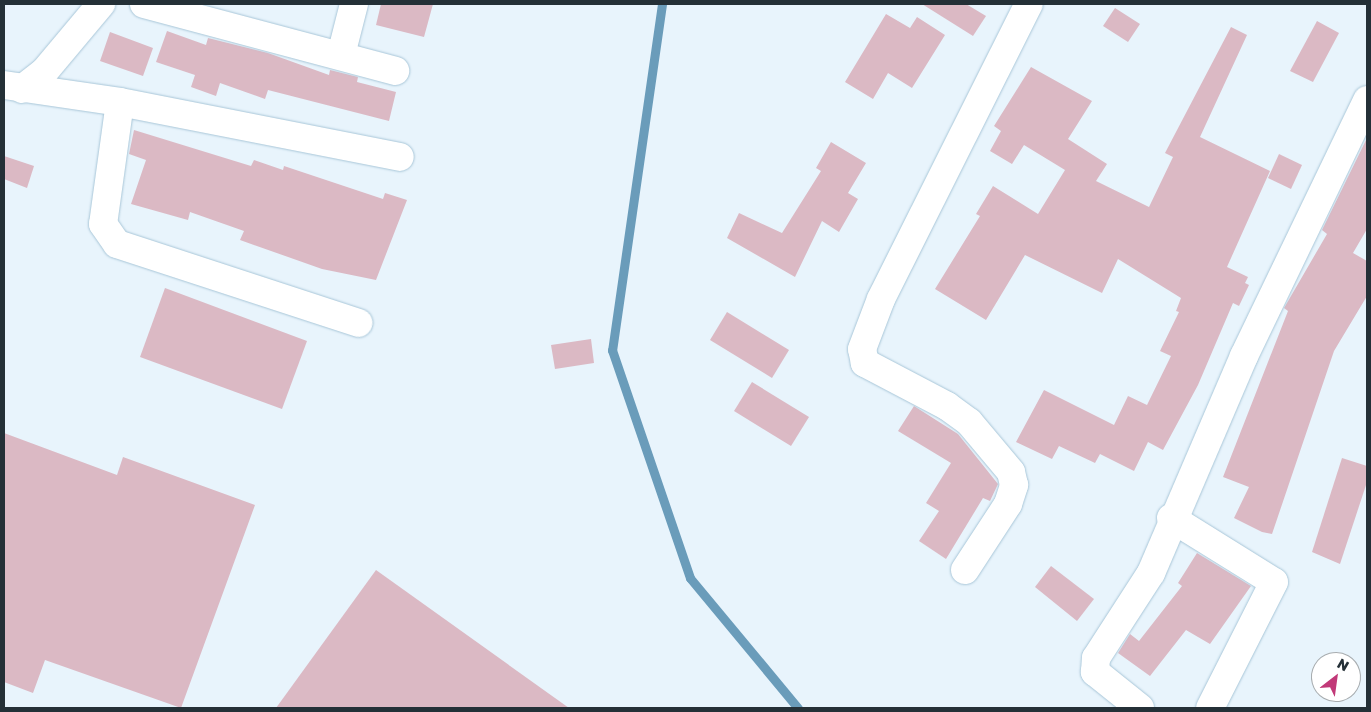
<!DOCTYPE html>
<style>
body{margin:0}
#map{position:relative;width:1371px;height:712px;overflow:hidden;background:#e8f4fc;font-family:"Golos Text",sans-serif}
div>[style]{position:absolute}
.stream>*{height:9px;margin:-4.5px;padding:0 4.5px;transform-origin:4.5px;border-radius:4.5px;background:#6a9cba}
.building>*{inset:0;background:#dbb9c4}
.roads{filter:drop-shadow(0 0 1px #a8c6d8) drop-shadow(0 0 1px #a8c6d8)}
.minor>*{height:28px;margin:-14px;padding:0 14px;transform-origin:14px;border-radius:14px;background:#fff}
span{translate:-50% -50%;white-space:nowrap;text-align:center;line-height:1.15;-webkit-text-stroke:4px #fff;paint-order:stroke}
.frame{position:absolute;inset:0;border:5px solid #243037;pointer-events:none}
.north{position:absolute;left:1311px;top:652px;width:50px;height:50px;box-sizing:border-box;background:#fff;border:1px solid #a7acaf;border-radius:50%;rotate:30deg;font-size:14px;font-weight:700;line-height:20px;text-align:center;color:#243037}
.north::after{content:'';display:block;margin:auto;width:18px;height:22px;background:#c13978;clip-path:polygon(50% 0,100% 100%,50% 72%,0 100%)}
</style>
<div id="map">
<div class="stream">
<i style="left:662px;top:4px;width:350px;rotate:98.2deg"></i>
<i style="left:612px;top:350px;width:241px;rotate:71.1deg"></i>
<i style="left:690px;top:578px;width:169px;rotate:50.3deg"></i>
</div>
<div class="building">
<i style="clip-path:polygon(381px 4px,433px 4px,424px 37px,376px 25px)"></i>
<i style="clip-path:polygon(922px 4px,966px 4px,986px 16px,973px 36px)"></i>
<i style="clip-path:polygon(1115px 8px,1140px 24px,1128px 42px,1103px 26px)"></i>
<i style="clip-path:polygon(886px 14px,910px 28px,917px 17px,945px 35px,912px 88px,888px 73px,873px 99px,845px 82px)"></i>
<i style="clip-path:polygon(1317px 21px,1339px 33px,1313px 82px,1290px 71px)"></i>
<i style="clip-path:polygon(1231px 27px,1247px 35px,1200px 137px,1270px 171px,1227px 267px,1248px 277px,1245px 283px,1249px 285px,1239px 306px,1233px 303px,1198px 385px,1163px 450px,1148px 442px,1134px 471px,1100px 454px,1095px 463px,1059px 446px,1052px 459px,1016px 442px,1044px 390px,1114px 425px,1128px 396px,1147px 405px,1171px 356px,1160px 351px,1179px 312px,1176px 311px,1181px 298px,1118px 259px,1102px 293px,1025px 255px,986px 320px,935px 289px,980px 216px,976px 214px,993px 186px,1038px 214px,1065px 170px,1024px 145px,1012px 164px,990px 151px,1001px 131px,994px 126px,1031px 67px,1092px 101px,1068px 139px,1107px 164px,1096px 181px,1149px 207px,1173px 157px,1165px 153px)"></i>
<i style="clip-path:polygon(167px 31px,206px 45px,208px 38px,268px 53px,329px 75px,330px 70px,358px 77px,357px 82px,396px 92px,389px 121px,268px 90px,265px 99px,220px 83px,216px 96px,191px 87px,195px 75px,156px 62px)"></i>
<i style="clip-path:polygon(110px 32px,153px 48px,143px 76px,100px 61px)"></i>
<i style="clip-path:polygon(134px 130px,251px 166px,254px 160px,283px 170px,284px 166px,383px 199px,385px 193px,407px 200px,376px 280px,322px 269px,240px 240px,244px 231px,190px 212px,188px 220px,131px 204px,146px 160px,129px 154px)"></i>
<i style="clip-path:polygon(1367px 138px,1367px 229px,1353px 253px,1367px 261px,1367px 296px,1334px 351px,1272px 534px,1262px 532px,1234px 518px,1249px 487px,1223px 477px,1288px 311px,1284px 308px,1327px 234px,1322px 230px)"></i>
<i style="clip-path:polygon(831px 142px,866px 163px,848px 193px,858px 199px,839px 232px,822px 221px,795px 277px,727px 238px,739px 213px,782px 233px,821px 171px,816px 168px)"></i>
<i style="clip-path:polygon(1279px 154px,1302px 165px,1291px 189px,1268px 178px)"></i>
<i style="clip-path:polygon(4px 156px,34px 166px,27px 188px,4px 179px)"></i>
<i style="clip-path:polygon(165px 288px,307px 341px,282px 409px,140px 357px)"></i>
<i style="clip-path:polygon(727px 312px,789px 350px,772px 378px,710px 340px)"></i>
<i style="clip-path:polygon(591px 339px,594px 363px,555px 369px,551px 345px)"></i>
<i style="clip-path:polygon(752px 382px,809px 417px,791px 446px,734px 411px)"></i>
<i style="clip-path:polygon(914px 406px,958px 434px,998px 484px,990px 501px,983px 498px,946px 559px,919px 541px,939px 511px,926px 503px,951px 463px,898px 431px)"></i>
<i style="clip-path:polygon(4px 433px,117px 475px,123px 457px,255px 505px,181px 708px,45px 660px,33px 693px,4px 682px)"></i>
<i style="clip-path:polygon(1342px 458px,1367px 466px,1367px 482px,1340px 564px,1312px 552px)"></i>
<i style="clip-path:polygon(1197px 553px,1251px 586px,1210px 644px,1186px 630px,1150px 676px,1118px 653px,1130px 634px,1139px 641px,1182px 586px,1178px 583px)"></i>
<i style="clip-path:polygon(1051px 566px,1094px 599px,1077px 621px,1035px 587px)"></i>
<i style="clip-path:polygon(376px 570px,569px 708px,276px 708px)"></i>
</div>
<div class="roads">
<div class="minor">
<i style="left:144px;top:4px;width:260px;rotate:14.9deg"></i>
<i style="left:341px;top:55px;width:53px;rotate:-75.7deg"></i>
<i style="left:4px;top:85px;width:117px;rotate:8.3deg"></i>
<i style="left:120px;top:102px;width:285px;rotate:11.1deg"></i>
<i style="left:22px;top:89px;width:28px;rotate:-38deg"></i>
<i style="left:44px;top:72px;width:89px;rotate:-50deg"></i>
<i style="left:120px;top:102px;width:123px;rotate:97.9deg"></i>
<i style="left:103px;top:224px;width:24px;rotate:55deg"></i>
<i style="left:117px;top:244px;width:254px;rotate:18.1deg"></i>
<i style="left:1171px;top:518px;width:121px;rotate:31.9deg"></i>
<i style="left:1274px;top:582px;width:141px;rotate:116.9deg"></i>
<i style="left:965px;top:570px;width:79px;rotate:-56.9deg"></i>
<i style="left:1008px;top:504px;width:20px;rotate:-72deg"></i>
<i style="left:1014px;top:485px;width:13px;rotate:-103deg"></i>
<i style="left:1011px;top:472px;width:65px;rotate:-130deg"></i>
<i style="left:969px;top:422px;width:27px;rotate:-144deg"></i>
<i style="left:947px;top:406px;width:93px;rotate:-152.3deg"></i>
<i style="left:865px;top:363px;width:14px;rotate:-102deg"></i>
<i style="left:862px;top:349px;width:53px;rotate:-69.2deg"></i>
<i style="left:881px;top:299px;width:330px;rotate:-63.4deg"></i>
<i style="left:1140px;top:708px;width:58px;rotate:-141.3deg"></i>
<i style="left:1095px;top:672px;width:14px;rotate:-86deg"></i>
<i style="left:1096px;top:658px;width:101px;rotate:-57.1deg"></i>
<i style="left:1151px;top:573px;width:236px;rotate:-66.8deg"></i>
<i style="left:1244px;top:356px;width:284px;rotate:-64.3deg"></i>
</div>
</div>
<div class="frame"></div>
<div class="north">N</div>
</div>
